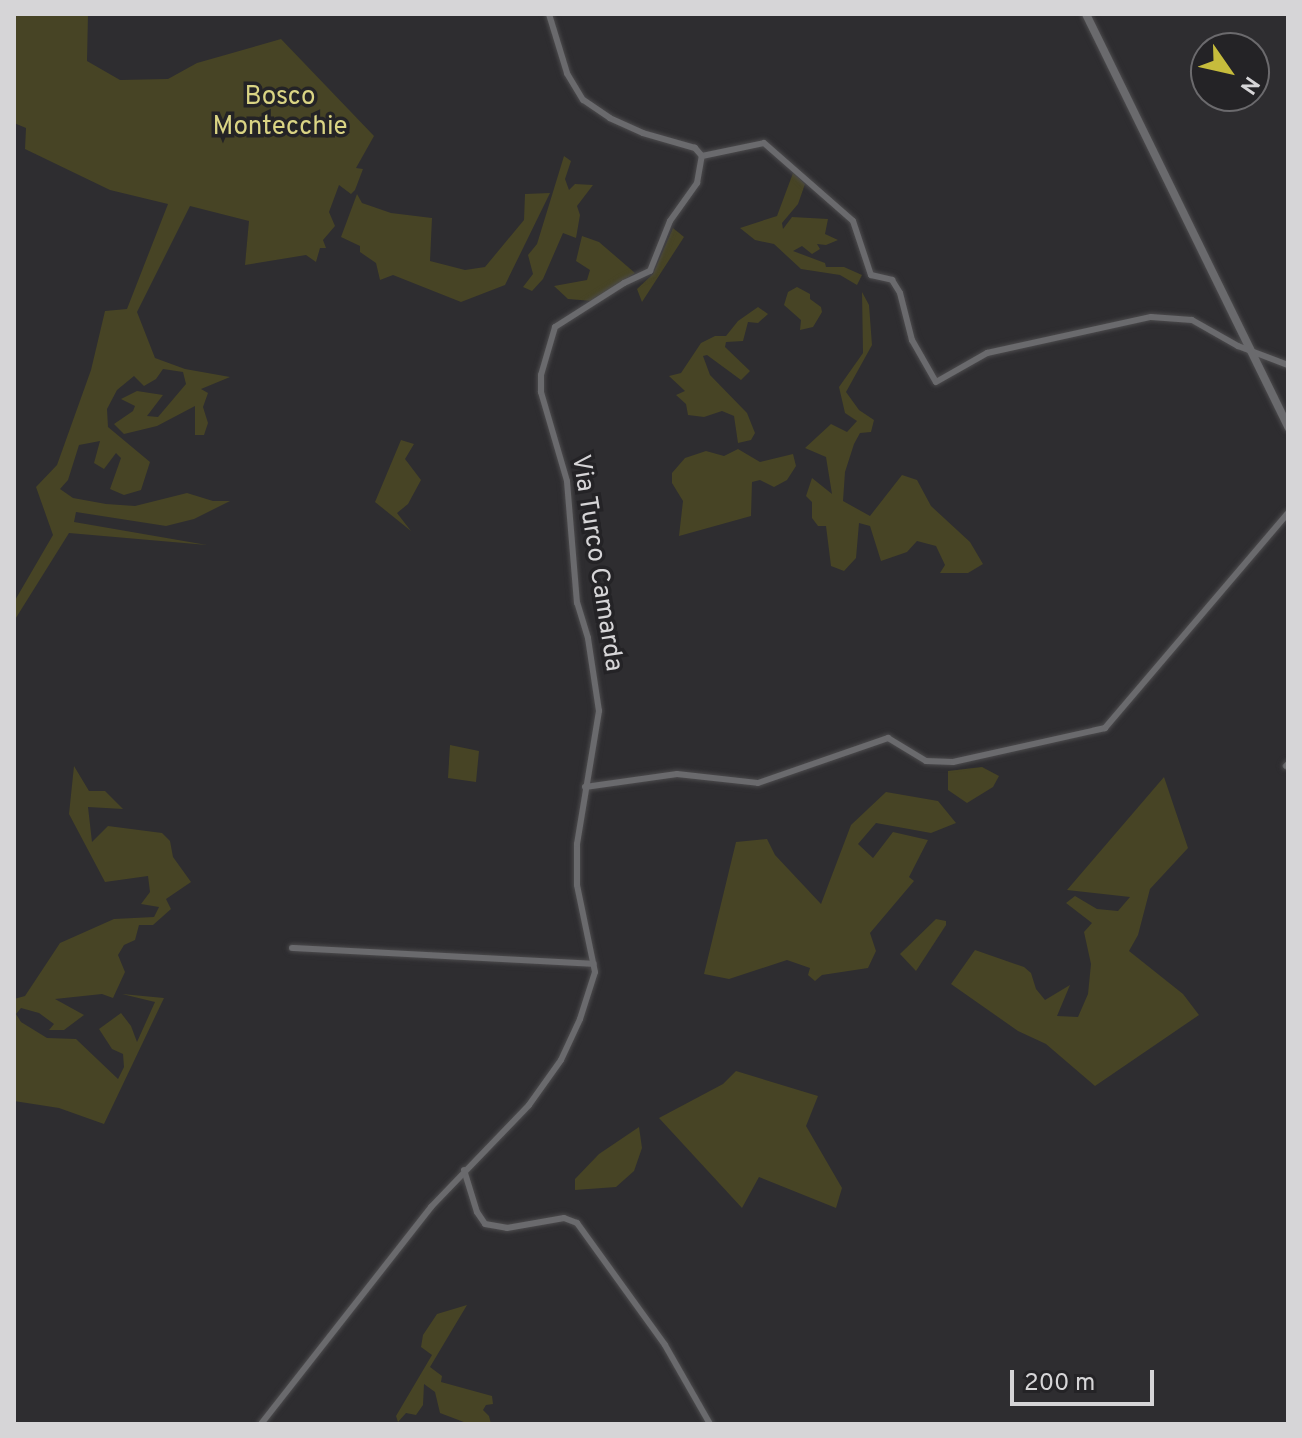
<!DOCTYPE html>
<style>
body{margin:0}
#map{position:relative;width:1302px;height:1438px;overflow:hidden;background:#2e2d30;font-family:Overpass,sans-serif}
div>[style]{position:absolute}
.green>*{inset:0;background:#474425}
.roads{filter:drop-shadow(0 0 2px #4c4b4d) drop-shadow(0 0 2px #4c4b4d)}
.street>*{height:6px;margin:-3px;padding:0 3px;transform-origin:3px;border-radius:3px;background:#6a6a6d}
.secondary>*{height:8px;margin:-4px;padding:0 4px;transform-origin:4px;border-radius:4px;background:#6a6a6d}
span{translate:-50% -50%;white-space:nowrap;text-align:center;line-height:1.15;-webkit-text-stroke:7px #242326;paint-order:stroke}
.park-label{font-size:26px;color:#dad484}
.street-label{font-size:26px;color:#d6d5d7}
.frame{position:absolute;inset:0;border:16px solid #d6d5d7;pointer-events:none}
.north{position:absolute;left:1190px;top:32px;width:80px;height:80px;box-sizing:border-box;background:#242326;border:2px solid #6b6a6d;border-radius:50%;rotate:124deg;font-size:22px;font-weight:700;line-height:32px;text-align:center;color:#d6d5d7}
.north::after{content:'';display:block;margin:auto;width:28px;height:36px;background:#c6bc3c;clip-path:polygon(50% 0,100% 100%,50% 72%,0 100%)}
.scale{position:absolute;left:1010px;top:1370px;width:144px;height:36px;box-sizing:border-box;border:4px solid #d6d5d7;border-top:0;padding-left:10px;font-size:24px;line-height:28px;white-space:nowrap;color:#d6d5d7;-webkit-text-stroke:6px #242326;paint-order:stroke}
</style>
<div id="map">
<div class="green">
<i style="clip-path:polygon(14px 14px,88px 14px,87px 61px,120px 80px,168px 79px,197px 63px,281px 39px,374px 136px,356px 168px,363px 169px,355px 190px,351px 194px,339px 185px,329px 212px,335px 226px,323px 240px,326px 248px,320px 248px,316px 262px,306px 255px,245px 265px,249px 221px,190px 206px,137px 312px,155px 358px,185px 369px,230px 377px,201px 389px,208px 393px,203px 407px,208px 423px,204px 435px,195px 435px,195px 406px,157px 426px,124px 434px,114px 424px,133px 411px,135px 406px,121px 399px,137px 391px,163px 395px,147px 416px,158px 417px,186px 384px,183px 372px,163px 369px,156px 379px,144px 386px,134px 376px,117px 390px,107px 409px,108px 427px,150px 462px,141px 490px,124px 495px,110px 489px,121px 458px,116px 453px,104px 469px,94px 463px,100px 441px,79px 445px,68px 480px,60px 489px,73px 498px,106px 504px,135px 506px,187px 493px,213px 501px,230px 501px,194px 519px,166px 526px,76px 512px,74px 522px,207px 545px,69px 533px,14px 621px,14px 602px,53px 535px,36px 487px,57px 465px,91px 370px,105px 311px,127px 309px,168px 204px,110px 190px,25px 149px,26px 128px,14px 123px)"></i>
<i style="clip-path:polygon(564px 156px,571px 161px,565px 179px,569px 190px,575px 184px,593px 185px,577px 206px,580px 215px,576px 238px,563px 233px,543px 279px,532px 291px,523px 287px,533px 274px,528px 255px,537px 244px)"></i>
<i style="clip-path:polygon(793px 173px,805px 184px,798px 204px,782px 223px,783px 229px,792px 217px,828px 219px,825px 234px,838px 240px,826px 245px,817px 244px,820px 249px,812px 254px,802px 246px,793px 251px,825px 263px,826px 267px,844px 267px,862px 275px,857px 285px,840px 275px,801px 269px,774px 244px,755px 240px,740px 228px,777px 216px)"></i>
<i style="clip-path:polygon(550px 193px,505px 285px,461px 302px,393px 275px,380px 280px,376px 263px,360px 252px,360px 246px,341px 237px,357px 194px,362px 203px,391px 213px,432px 218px,430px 261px,465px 270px,485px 267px,524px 220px,525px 194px)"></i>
<i style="clip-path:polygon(673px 228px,684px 237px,642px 302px,637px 289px,653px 274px)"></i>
<i style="clip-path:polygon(582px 236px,599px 242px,635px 273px,592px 301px,568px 299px,554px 286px,587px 280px,590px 270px,576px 261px)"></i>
<i style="clip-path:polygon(797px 287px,810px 294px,810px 299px,821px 307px,822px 312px,813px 327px,800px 330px,801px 320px,784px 305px,788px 292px)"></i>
<i style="clip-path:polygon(862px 292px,869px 305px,872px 345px,846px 392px,859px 410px,874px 420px,871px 432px,860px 433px,854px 444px,845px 472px,843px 501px,870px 516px,902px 475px,917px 480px,931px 506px,970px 542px,983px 564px,968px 573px,940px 573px,945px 565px,936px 546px,917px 541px,907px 552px,881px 561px,870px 526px,859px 523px,856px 558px,844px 571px,831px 566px,826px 526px,818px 526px,812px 518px,812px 502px,806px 496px,812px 478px,832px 494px,826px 457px,805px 448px,831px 424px,847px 432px,857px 421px,845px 413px,839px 387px,863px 353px)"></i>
<i style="clip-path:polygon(758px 307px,768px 314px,758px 323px,748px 322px,743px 341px,726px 342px,725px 347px,750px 371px,741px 380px,707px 355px,703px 356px,710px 375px,747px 413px,755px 433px,751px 440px,738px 443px,734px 416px,722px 411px,704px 417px,688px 415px,686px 404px,676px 395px,685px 391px,669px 376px,681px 373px,701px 343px,715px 336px,726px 336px,738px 321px)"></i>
<i style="clip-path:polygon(401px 440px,414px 444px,405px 459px,421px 480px,408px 504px,397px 513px,411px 531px,375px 502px)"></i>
<i style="clip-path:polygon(738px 449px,760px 462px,793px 454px,796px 466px,787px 480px,774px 487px,760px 480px,752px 482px,751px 516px,679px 536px,683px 501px,672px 483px,672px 473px,685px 458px,706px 451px,724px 456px)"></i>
<i style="clip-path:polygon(450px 745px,479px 751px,476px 782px,448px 778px)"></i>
<i style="clip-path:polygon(74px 766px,89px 791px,105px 791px,123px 809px,88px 807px,92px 842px,108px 826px,162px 833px,170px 841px,173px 857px,191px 882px,166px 899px,171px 909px,153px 925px,139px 925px,135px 940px,124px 945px,118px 955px,125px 972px,113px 998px,102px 994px,55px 999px,84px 1015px,64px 1030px,49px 1030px,54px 1024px,39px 1013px,21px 1008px,16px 1014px,21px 1022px,47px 1038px,76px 1039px,118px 1079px,124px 1067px,123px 1054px,112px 1049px,99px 1029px,121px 1013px,131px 1026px,137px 1042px,155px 1002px,122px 994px,164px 998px,104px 1124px,59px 1108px,14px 1101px,14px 999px,25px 996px,60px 943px,114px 919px,154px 917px,159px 907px,141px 904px,150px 892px,148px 876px,105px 882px,69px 814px)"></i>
<i style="clip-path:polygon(982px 767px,999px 776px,993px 787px,967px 803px,948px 790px,948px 771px)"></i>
<i style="clip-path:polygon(1164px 777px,1188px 848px,1150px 889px,1138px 935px,1129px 951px,1183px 994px,1199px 1015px,1095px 1086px,1046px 1044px,1018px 1031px,951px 984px,975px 950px,1024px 967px,1031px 973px,1036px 989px,1045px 1000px,1070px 985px,1057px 1016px,1078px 1017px,1088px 994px,1091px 964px,1084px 932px,1092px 923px,1066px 903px,1075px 896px,1097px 909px,1118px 911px,1130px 897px,1067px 890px)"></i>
<i style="clip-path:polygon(886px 792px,938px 801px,956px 823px,931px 833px,876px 823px,858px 844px,873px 858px,893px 832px,928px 840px,909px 877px,914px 881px,870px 933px,876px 951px,868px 968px,822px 975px,815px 981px,808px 975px,810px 968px,787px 960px,729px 979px,704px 974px,736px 842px,767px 839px,775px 855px,821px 904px,851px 825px)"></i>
<i style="clip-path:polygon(936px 919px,946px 921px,946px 925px,916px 971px,900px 954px)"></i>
<i style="clip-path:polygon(736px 1071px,818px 1096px,806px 1126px,842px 1188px,836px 1208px,759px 1177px,742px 1208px,659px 1118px,723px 1084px)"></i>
<i style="clip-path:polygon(639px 1127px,642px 1148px,634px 1171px,616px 1187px,575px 1190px,575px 1179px,599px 1154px)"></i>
<i style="clip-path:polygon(467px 1305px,430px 1367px,442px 1376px,441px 1382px,492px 1396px,493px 1404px,486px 1405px,483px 1410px,489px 1416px,491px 1424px,469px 1424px,440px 1413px,435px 1392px,424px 1384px,423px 1405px,416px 1415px,406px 1413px,398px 1422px,396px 1416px,432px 1355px,421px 1347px,423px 1335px,437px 1314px)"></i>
</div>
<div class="roads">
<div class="street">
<i style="left:702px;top:156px;width:63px;rotate:-11.8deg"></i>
<i style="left:764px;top:143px;width:118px;rotate:41.2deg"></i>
<i style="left:853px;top:221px;width:57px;rotate:71.6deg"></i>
<i style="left:871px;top:275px;width:22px;rotate:13deg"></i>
<i style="left:892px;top:280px;width:15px;rotate:58deg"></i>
<i style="left:900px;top:293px;width:49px;rotate:75.7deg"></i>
<i style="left:912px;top:340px;width:48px;rotate:60.3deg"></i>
<i style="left:936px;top:382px;width:59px;rotate:-29.6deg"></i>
<i style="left:987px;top:353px;width:168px;rotate:-12.4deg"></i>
<i style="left:1151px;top:317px;width:41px;rotate:4.2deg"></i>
<i style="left:1192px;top:320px;width:53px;rotate:29.5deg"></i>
<i style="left:1238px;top:346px;width:53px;rotate:20.8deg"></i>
<i style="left:1286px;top:766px;width:3px;rotate:-45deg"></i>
<i style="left:585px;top:787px;width:93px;rotate:-8deg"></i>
<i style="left:677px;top:774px;width:81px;rotate:6.3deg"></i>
<i style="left:758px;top:783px;width:138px;rotate:-19.1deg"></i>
<i style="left:888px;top:738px;width:44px;rotate:31.2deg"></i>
<i style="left:926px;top:761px;width:27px;rotate:2deg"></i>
<i style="left:953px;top:762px;width:156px;rotate:-12.6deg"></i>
<i style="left:1105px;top:728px;width:282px;rotate:-49.6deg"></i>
<i style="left:292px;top:948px;width:302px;rotate:3deg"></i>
<i style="left:464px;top:1170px;width:44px;rotate:72.8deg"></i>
<i style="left:477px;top:1212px;width:14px;rotate:56deg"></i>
<i style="left:485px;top:1224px;width:22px;rotate:10deg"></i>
<i style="left:507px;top:1228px;width:58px;rotate:-10deg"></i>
<i style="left:564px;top:1218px;width:14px;rotate:21deg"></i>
<i style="left:577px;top:1223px;width:150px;rotate:54.2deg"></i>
<i style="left:665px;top:1345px;width:91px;rotate:60.3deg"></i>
<i style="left:261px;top:1424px;width:276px;rotate:-51.9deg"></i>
<i style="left:431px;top:1207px;width:141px;rotate:-46.1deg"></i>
<i style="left:529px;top:1105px;width:55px;rotate:-54.6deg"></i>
<i style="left:561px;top:1060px;width:45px;rotate:-65.1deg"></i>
<i style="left:580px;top:1019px;width:49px;rotate:-72.3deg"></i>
<i style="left:595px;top:972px;width:89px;rotate:-101.7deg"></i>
<i style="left:577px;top:885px;width:41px;rotate:-90deg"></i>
<i style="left:577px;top:844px;width:135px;rotate:-80.6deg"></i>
<i style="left:599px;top:711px;width:74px;rotate:-98.6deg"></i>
<i style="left:588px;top:638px;width:37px;rotate:-107deg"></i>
<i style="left:577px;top:603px;width:122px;rotate:-94.7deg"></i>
<i style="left:567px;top:481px;width:93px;rotate:-106.3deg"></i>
<i style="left:541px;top:392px;width:17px;rotate:-90deg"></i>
<i style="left:541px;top:375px;width:50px;rotate:-73.7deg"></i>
<i style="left:555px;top:327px;width:82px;rotate:-32.5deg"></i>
<i style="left:624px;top:283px;width:29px;rotate:-25deg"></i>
<i style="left:650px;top:271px;width:54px;rotate:-68.2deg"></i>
<i style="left:670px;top:221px;width:47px;rotate:-54.6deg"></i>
<i style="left:697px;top:183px;width:27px;rotate:-80deg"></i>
<i style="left:702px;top:156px;width:11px;rotate:-131deg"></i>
<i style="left:695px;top:148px;width:54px;rotate:-163.9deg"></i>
<i style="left:643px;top:133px;width:36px;rotate:-156deg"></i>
<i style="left:610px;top:118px;width:32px;rotate:-146deg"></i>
<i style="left:583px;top:100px;width:31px;rotate:-121deg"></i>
<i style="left:567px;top:73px;width:62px;rotate:-107deg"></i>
</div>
<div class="secondary">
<i style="left:1086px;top:14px;width:460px;rotate:63.9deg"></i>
</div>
</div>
<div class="park-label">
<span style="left:280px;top:113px">Bosco<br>Montecchie</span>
</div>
<div class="street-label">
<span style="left:596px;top:563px;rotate:81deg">Via Turco Camarda</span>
</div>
<div class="frame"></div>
<div class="north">N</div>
<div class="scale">200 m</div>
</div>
